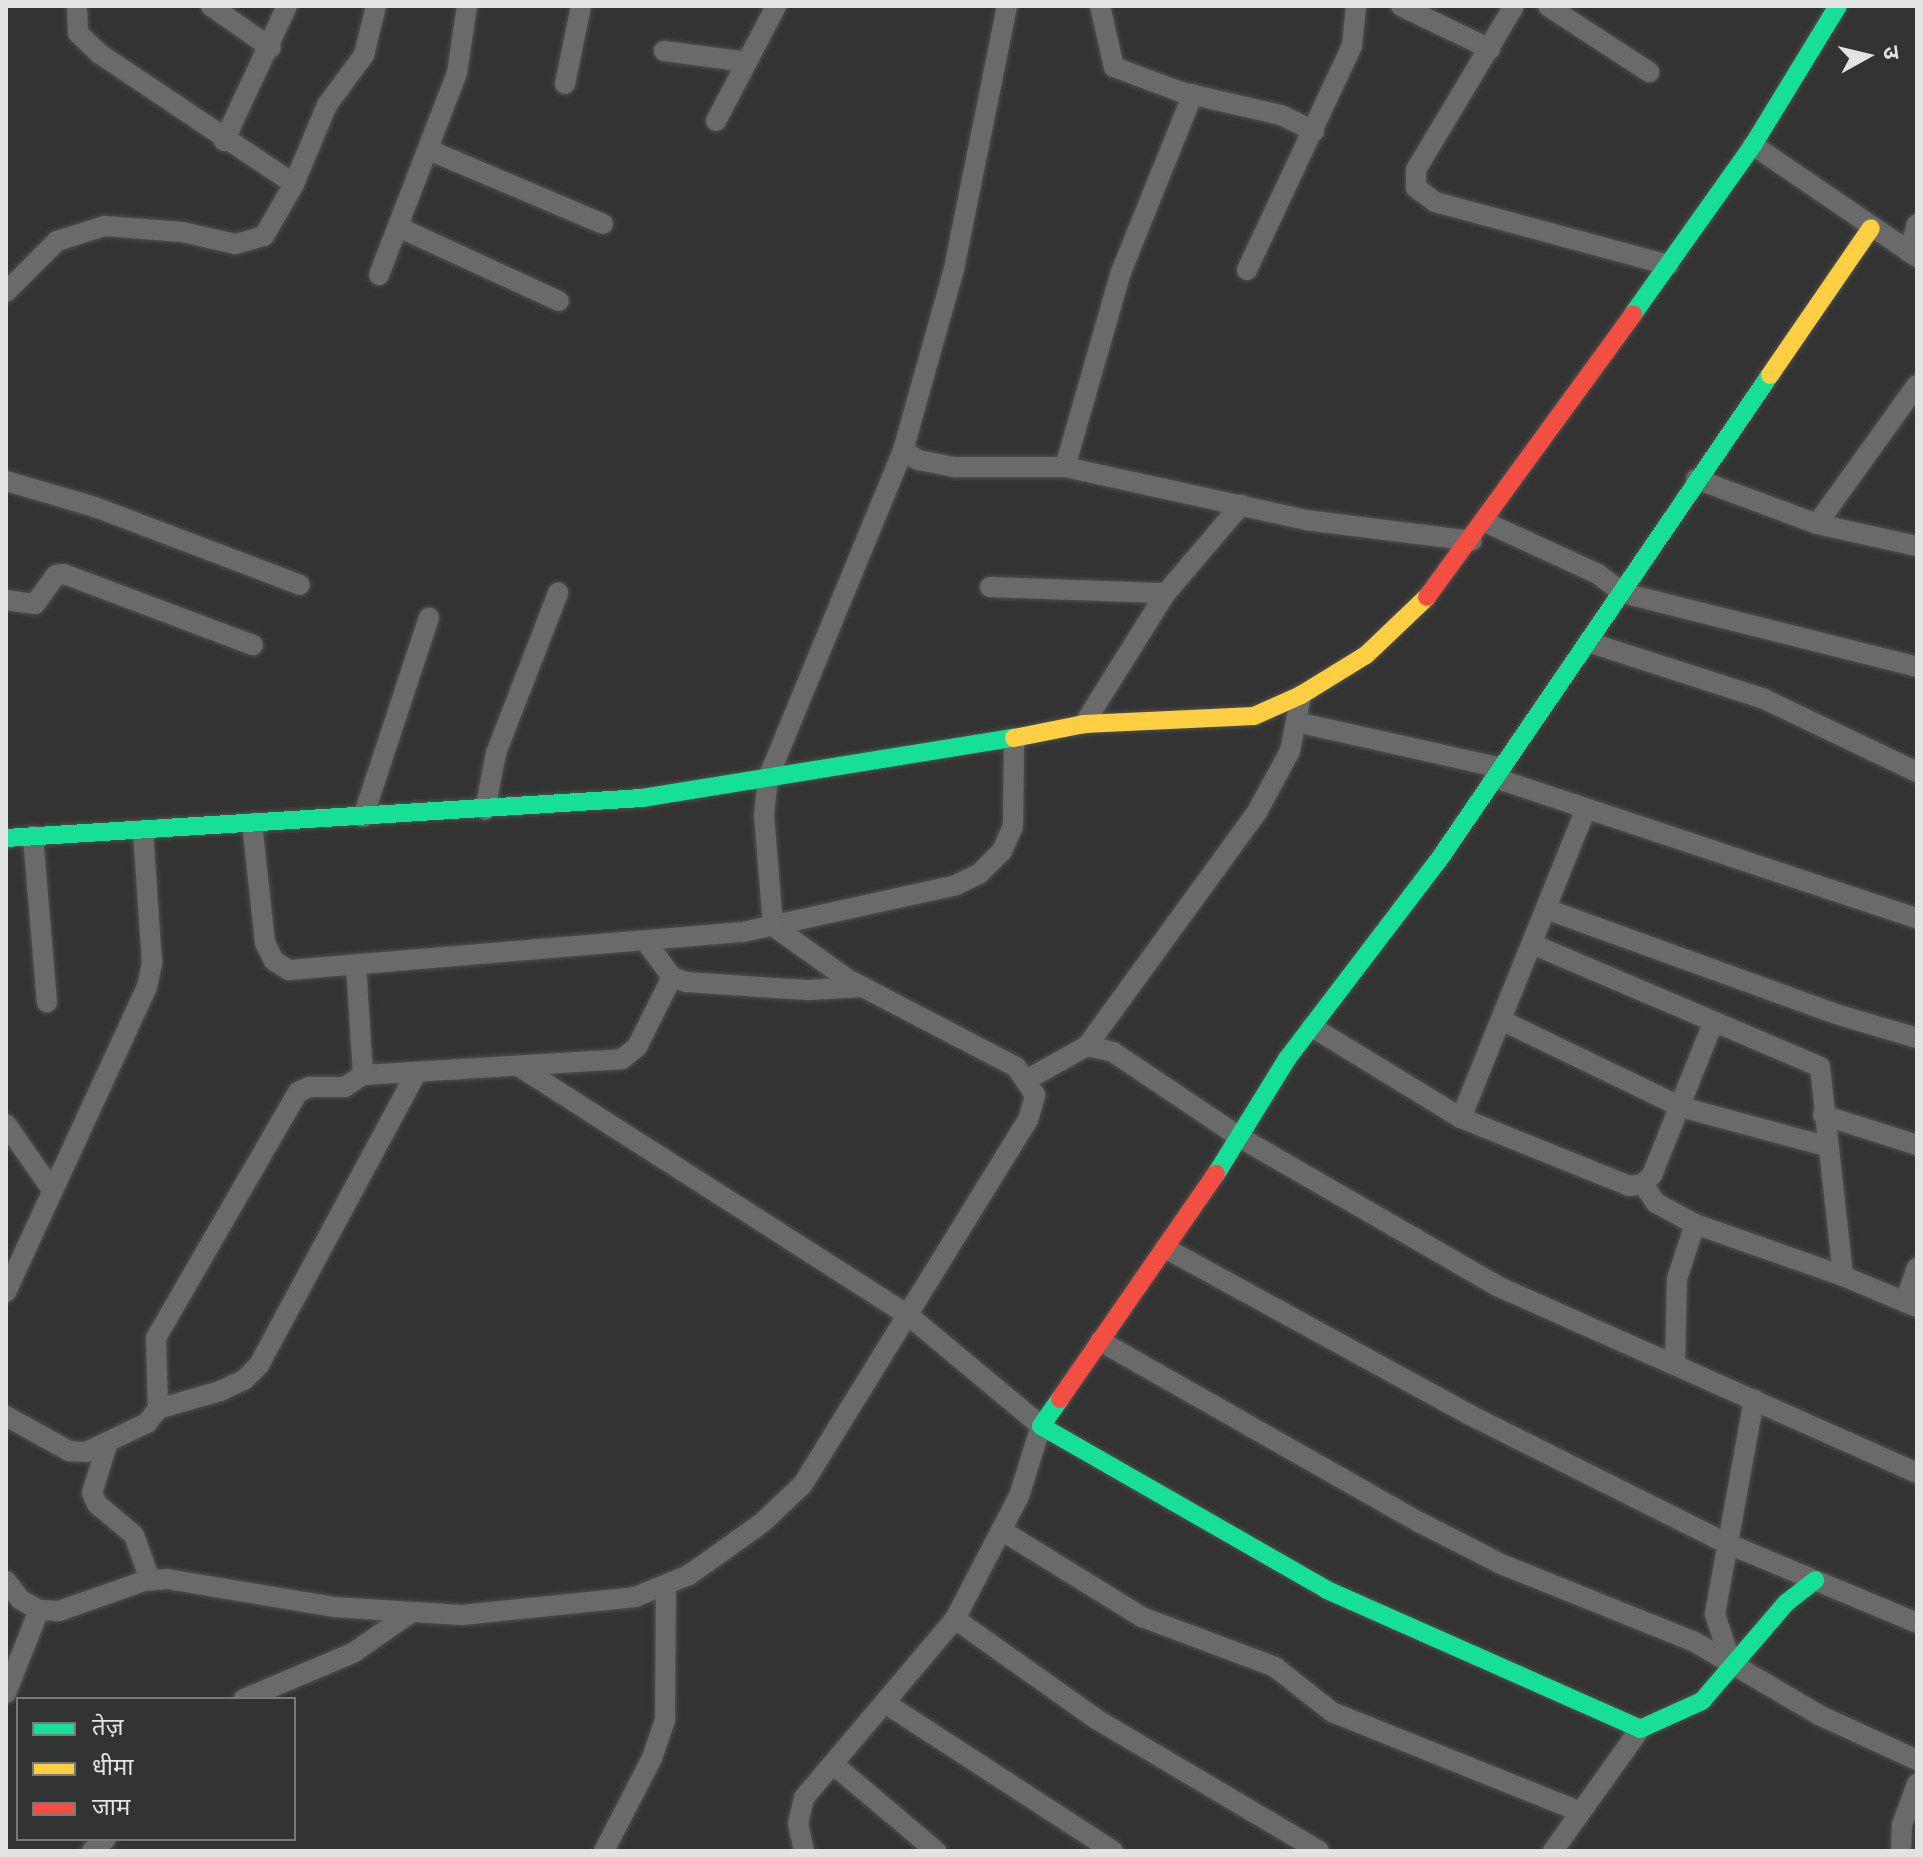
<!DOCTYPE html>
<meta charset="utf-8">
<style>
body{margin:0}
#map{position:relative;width:1923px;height:1857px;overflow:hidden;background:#333;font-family:"Fira Sans","Noto Sans Devanagari",sans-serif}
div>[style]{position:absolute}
.roads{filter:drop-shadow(0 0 2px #4f504f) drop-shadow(0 0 2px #4f504f)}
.street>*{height:20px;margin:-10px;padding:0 10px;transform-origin:10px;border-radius:10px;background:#696a69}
.fast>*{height:18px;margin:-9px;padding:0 9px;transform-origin:9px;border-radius:9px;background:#16e098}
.slow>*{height:18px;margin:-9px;padding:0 9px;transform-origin:9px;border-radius:9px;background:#ffcf43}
.jam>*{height:18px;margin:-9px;padding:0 9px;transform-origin:9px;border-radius:9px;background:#f24e42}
span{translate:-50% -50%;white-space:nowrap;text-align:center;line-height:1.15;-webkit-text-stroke:7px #323433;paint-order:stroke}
.frame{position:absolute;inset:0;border:8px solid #e2e4e3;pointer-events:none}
.legend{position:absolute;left:16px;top:1697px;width:280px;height:144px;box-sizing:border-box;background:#323433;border:2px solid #787a79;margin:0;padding:10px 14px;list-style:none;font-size:24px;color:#e2e4e3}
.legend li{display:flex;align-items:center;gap:16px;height:40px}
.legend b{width:40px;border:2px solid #787a79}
.north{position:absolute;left:1827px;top:16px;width:80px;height:80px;-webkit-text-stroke:6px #323433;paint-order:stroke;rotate:82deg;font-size:22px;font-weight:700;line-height:32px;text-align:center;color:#e2e4e3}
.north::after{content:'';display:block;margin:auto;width:28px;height:36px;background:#e2e4e3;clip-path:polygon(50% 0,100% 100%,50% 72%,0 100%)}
</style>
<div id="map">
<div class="roads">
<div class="street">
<i style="left:77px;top:6px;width:27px;rotate:88deg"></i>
<i style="left:78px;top:33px;width:30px;rotate:44deg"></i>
<i style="left:100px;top:54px;width:234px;rotate:33.8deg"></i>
<i style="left:211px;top:6px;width:73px;rotate:35deg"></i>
<i style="left:1007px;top:6px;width:268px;rotate:101.4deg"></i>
<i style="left:954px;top:269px;width:188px;rotate:105.7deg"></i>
<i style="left:903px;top:450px;width:18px;rotate:34deg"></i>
<i style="left:918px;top:460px;width:38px;rotate:11deg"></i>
<i style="left:955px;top:467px;width:110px"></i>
<i style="left:1065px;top:467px;width:247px;rotate:12.4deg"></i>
<i style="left:1306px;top:520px;width:167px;rotate:7.2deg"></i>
<i style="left:1100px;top:6px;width:63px;rotate:77.1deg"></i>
<i style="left:1114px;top:67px;width:72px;rotate:20.5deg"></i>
<i style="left:1181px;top:92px;width:103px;rotate:13deg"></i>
<i style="left:1281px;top:115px;width:37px;rotate:26deg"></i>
<i style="left:1401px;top:6px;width:99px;rotate:25.8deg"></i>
<i style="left:1514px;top:6px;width:191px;rotate:120.9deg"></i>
<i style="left:1416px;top:170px;width:18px;rotate:90deg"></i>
<i style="left:1416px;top:188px;width:24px;rotate:36deg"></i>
<i style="left:1435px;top:202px;width:242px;rotate:15.1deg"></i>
<i style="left:1548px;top:6px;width:121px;rotate:33.2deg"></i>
<i style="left:664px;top:51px;width:84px;rotate:7.5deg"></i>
<i style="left:565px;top:84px;width:80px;rotate:-78.4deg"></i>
<i style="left:716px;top:121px;width:130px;rotate:-62.4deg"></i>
<i style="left:224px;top:141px;width:149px;rotate:-65deg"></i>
<i style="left:1753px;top:145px;width:199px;rotate:34.3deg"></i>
<i style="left:429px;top:150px;width:189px;rotate:23deg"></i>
<i style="left:398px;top:227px;width:177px;rotate:24.7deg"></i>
<i style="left:1909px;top:252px;width:29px;rotate:-74deg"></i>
<i style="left:1247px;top:270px;width:247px;rotate:-64.9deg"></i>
<i style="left:1352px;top:46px;width:40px;rotate:-84.3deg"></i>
<i style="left:379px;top:275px;width:217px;rotate:-68.9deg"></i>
<i style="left:457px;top:73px;width:68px;rotate:-81.5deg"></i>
<i style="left:6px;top:292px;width:72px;rotate:-45deg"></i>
<i style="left:57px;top:241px;width:50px;rotate:-17.4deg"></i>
<i style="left:105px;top:226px;width:77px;rotate:4.5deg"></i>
<i style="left:182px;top:232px;width:55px;rotate:12.5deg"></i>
<i style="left:236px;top:244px;width:29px;rotate:-16deg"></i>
<i style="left:264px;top:236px;width:60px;rotate:-60deg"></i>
<i style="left:294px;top:184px;width:86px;rotate:-67.3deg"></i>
<i style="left:327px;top:105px;width:62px;rotate:-53.5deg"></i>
<i style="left:364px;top:55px;width:50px;rotate:-76.2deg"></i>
<i style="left:1065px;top:467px;width:203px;rotate:-74deg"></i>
<i style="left:1121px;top:272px;width:192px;rotate:-68deg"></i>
<i style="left:1696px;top:479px;width:129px;rotate:20.4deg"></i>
<i style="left:1817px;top:524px;width:102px;rotate:12.4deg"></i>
<i style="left:6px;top:481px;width:93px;rotate:16.3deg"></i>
<i style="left:95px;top:507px;width:219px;rotate:20.8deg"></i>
<i style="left:1485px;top:522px;width:124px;rotate:24.7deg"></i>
<i style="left:1598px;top:574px;width:31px;rotate:37deg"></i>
<i style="left:1623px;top:593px;width:303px;rotate:14.1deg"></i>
<i style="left:1817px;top:524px;width:171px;rotate:-54.3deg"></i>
<i style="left:990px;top:587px;width:176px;rotate:2deg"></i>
<i style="left:6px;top:600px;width:29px;rotate:8deg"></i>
<i style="left:35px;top:604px;width:36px;rotate:-54deg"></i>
<i style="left:56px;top:575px;width:8px;rotate:-7deg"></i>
<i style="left:64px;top:574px;width:202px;rotate:20.6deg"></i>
<i style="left:1588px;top:642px;width:185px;rotate:17.9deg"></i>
<i style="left:1764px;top:699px;width:170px;rotate:25.5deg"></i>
<i style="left:1296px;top:722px;width:211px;rotate:12.6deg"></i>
<i style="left:1084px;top:724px;width:155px;rotate:-58deg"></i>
<i style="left:1166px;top:593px;width:116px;rotate:-49.6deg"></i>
<i style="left:1495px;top:778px;width:445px;rotate:18.4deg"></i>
<i style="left:485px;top:810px;width:58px;rotate:-79.1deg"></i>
<i style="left:496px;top:753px;width:172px;rotate:-68.8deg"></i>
<i style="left:363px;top:817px;width:210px;rotate:-71.7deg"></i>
<i style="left:252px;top:823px;width:121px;rotate:83.8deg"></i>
<i style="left:265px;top:943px;width:20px;rotate:63deg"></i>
<i style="left:274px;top:961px;width:17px;rotate:31deg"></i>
<i style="left:289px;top:970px;width:456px;rotate:-4.8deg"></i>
<i style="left:743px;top:932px;width:218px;rotate:-12.4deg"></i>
<i style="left:956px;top:885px;width:25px;rotate:-26deg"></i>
<i style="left:979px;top:874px;width:33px;rotate:-45deg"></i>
<i style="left:1002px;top:851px;width:27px;rotate:-66deg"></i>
<i style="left:1013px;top:826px;width:88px;rotate:-89.3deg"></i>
<i style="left:33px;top:836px;width:167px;rotate:85.2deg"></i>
<i style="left:1546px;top:909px;width:308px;rotate:19.9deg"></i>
<i style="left:1836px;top:1014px;width:84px;rotate:16.5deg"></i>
<i style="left:646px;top:942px;width:44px;rotate:53.4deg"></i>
<i style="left:672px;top:977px;width:15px;rotate:20deg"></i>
<i style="left:686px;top:982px;width:122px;rotate:3.8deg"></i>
<i style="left:808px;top:990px;width:55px;rotate:-3.1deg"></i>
<i style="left:1532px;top:944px;width:313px;rotate:23.1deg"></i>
<i style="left:1820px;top:1067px;width:210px;rotate:83.7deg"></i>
<i style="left:1843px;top:1276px;width:80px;rotate:22.7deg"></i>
<i style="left:1501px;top:1020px;width:200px;rotate:25.8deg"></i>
<i style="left:1681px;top:1107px;width:153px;rotate:15.1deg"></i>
<i style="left:1312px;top:1027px;width:175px;rotate:31.4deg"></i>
<i style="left:1461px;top:1118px;width:181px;rotate:22deg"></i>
<i style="left:1629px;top:1186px;width:14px;rotate:-8deg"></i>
<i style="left:1643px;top:1184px;width:13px;rotate:-45deg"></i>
<i style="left:1652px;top:1175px;width:164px;rotate:-68.1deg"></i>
<i style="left:1087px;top:1046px;width:289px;rotate:-54deg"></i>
<i style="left:1257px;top:812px;width:69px;rotate:-61.6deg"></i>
<i style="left:1290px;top:751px;width:57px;rotate:-78.9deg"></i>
<i style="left:520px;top:1067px;width:460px;rotate:32.6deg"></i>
<i style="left:908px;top:1315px;width:173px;rotate:39.8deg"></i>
<i style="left:1041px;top:1426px;width:73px;rotate:107.4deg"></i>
<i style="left:1019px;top:1496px;width:139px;rotate:117.5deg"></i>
<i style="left:955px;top:1619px;width:234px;rotate:130.2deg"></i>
<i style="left:804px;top:1798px;width:26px;rotate:103deg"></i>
<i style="left:798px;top:1823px;width:29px;rotate:78deg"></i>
<i style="left:363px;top:1075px;width:259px;rotate:-3.5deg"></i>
<i style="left:622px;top:1059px;width:19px;rotate:-39deg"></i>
<i style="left:637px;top:1047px;width:78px;rotate:-63.4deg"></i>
<i style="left:1028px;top:1079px;width:68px;rotate:-29.2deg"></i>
<i style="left:1087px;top:1046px;width:27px;rotate:13deg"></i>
<i style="left:1113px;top:1052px;width:154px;rotate:33.9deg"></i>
<i style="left:1241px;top:1138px;width:296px;rotate:30deg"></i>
<i style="left:1497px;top:1286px;width:460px;rotate:24deg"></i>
<i style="left:1823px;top:1115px;width:99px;rotate:17.7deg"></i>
<i style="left:1461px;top:1118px;width:333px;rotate:-68deg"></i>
<i style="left:6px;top:1124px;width:80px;rotate:55.1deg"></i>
<i style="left:1643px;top:1184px;width:23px;rotate:56deg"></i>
<i style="left:1656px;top:1203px;width:44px;rotate:28.3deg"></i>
<i style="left:1695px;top:1224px;width:157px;rotate:19.4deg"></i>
<i style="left:1165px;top:1248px;width:348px;rotate:28.7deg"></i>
<i style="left:1470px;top:1415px;width:286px;rotate:26.6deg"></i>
<i style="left:1726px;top:1543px;width:207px;rotate:22.7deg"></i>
<i style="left:6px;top:1292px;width:336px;rotate:-65.2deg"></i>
<i style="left:147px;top:987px;width:25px;rotate:-78deg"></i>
<i style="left:152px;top:963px;width:133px;rotate:-93.9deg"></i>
<i style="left:1905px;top:1302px;width:36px;rotate:-71deg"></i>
<i style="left:1100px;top:1341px;width:367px;rotate:29.6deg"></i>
<i style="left:1419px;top:1522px;width:92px;rotate:27.1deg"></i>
<i style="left:1501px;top:1564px;width:207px;rotate:21.9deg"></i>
<i style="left:1693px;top:1641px;width:146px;rotate:30.4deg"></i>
<i style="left:1819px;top:1715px;width:108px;rotate:24.7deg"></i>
<i style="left:1675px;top:1365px;width:86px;rotate:-88.7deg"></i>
<i style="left:1677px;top:1279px;width:58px;rotate:-71.9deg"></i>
<i style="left:158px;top:1409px;width:65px;rotate:-16.2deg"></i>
<i style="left:220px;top:1391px;width:26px;rotate:-25deg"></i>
<i style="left:244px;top:1380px;width:21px;rotate:-45deg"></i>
<i style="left:259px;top:1365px;width:333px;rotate:-61.7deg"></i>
<i style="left:6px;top:1416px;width:72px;rotate:29.1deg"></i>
<i style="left:69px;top:1451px;width:17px;rotate:3deg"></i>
<i style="left:86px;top:1452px;width:68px;rotate:-25.4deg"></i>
<i style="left:147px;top:1423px;width:18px;rotate:-52deg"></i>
<i style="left:158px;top:1409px;width:71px;rotate:-91.6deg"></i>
<i style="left:156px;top:1338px;width:284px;rotate:-60deg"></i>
<i style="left:298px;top:1092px;width:12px;rotate:-24deg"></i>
<i style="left:309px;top:1087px;width:36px"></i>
<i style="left:345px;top:1087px;width:22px;rotate:-34deg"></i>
<i style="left:363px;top:1075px;width:111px;rotate:-93.6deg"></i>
<i style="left:108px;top:1442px;width:53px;rotate:107.4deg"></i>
<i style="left:92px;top:1493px;width:12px;rotate:66deg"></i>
<i style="left:97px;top:1504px;width:48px;rotate:40deg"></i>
<i style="left:134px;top:1535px;width:48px;rotate:70.4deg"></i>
<i style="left:1001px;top:1530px;width:166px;rotate:31.7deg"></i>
<i style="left:1142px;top:1617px;width:142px;rotate:20.6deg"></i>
<i style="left:1275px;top:1667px;width:73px;rotate:38.3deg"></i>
<i style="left:1332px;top:1712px;width:268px;rotate:21.9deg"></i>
<i style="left:6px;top:1581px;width:24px;rotate:52deg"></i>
<i style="left:21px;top:1600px;width:21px;rotate:29deg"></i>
<i style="left:39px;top:1610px;width:20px;rotate:3deg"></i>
<i style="left:59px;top:1611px;width:90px;rotate:-19.4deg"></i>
<i style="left:144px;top:1581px;width:23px;rotate:-5deg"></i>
<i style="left:167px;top:1579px;width:169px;rotate:9.5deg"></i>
<i style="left:334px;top:1607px;width:128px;rotate:3.6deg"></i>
<i style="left:462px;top:1615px;width:174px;rotate:-5.9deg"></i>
<i style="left:635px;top:1597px;width:58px;rotate:-22.2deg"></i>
<i style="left:689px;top:1575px;width:91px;rotate:-35.6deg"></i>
<i style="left:763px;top:1522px;width:55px;rotate:-43.5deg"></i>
<i style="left:803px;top:1484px;width:428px;rotate:-58.3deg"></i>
<i style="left:1028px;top:1120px;width:26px;rotate:-74deg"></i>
<i style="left:1035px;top:1095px;width:34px;rotate:-124deg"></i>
<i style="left:1016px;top:1067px;width:192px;rotate:-152.4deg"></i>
<i style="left:846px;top:978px;width:90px;rotate:-144.5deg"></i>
<i style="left:773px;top:926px;width:111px;rotate:-94.6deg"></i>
<i style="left:764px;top:815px;width:37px;rotate:-84deg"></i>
<i style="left:768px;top:778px;width:355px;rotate:-67.6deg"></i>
<i style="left:955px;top:1619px;width:173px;rotate:35.3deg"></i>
<i style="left:1096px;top:1719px;width:259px;rotate:30.6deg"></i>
<i style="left:1731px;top:1663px;width:52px;rotate:-108.1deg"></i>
<i style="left:1715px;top:1614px;width:218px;rotate:-79.7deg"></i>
<i style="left:6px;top:1693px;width:89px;rotate:-68.3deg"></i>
<i style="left:244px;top:1699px;width:118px;rotate:-22.9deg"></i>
<i style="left:353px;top:1653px;width:72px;rotate:-34.8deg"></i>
<i style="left:885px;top:1703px;width:272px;rotate:33deg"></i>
<i style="left:833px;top:1764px;width:135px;rotate:40.2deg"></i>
<i style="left:92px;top:1851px;width:18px;rotate:-41deg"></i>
<i style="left:604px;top:1851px;width:105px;rotate:-62.7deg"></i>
<i style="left:652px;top:1758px;width:40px;rotate:-71.1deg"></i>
<i style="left:665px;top:1720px;width:132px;rotate:-89.6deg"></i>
<i style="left:1553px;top:1851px;width:150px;rotate:-54.5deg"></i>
<i style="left:1901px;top:1851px;width:26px;rotate:-88deg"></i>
<i style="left:1902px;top:1825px;width:44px;rotate:-69.9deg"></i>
</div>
<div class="fast">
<i style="left:1633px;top:314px;width:207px;rotate:-54.6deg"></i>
<i style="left:1753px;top:145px;width:163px;rotate:-58.6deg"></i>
<i style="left:6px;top:838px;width:637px;rotate:-3.6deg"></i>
<i style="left:642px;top:798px;width:377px;rotate:-9.2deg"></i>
<i style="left:1216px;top:1174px;width:135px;rotate:-58.3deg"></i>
<i style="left:1287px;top:1059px;width:249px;rotate:-52.7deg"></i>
<i style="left:1438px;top:861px;width:589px;rotate:-55.66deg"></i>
<i style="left:1060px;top:1399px;width:33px;rotate:125deg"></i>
<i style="left:1041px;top:1426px;width:330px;rotate:29.8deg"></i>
<i style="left:1327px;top:1590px;width:342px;rotate:23.9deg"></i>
<i style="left:1640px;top:1729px;width:68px;rotate:-24.3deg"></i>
<i style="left:1702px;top:1701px;width:129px;rotate:-49.4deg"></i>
<i style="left:1786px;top:1603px;width:37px;rotate:-38deg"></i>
</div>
<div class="slow">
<i style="left:1770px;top:375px;width:178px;rotate:-55.5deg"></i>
<i style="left:1014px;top:738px;width:71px;rotate:-11.3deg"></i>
<i style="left:1084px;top:724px;width:170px;rotate:-2.7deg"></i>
<i style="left:1254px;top:716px;width:51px;rotate:-24.1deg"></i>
<i style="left:1301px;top:695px;width:76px;rotate:-31.6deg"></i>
<i style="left:1366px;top:655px;width:84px;rotate:-43.6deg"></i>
</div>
<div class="jam">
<i style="left:1427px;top:597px;width:350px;rotate:-53.9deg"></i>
<i style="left:1060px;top:1399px;width:274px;rotate:-55.3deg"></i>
</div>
</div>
<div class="frame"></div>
<ul class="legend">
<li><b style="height:10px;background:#16e098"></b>तेज़</li>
<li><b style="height:10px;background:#ffcf43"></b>धीमा</li>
<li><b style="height:10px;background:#f24e42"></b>जाम</li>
</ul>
<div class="north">उ</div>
</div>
